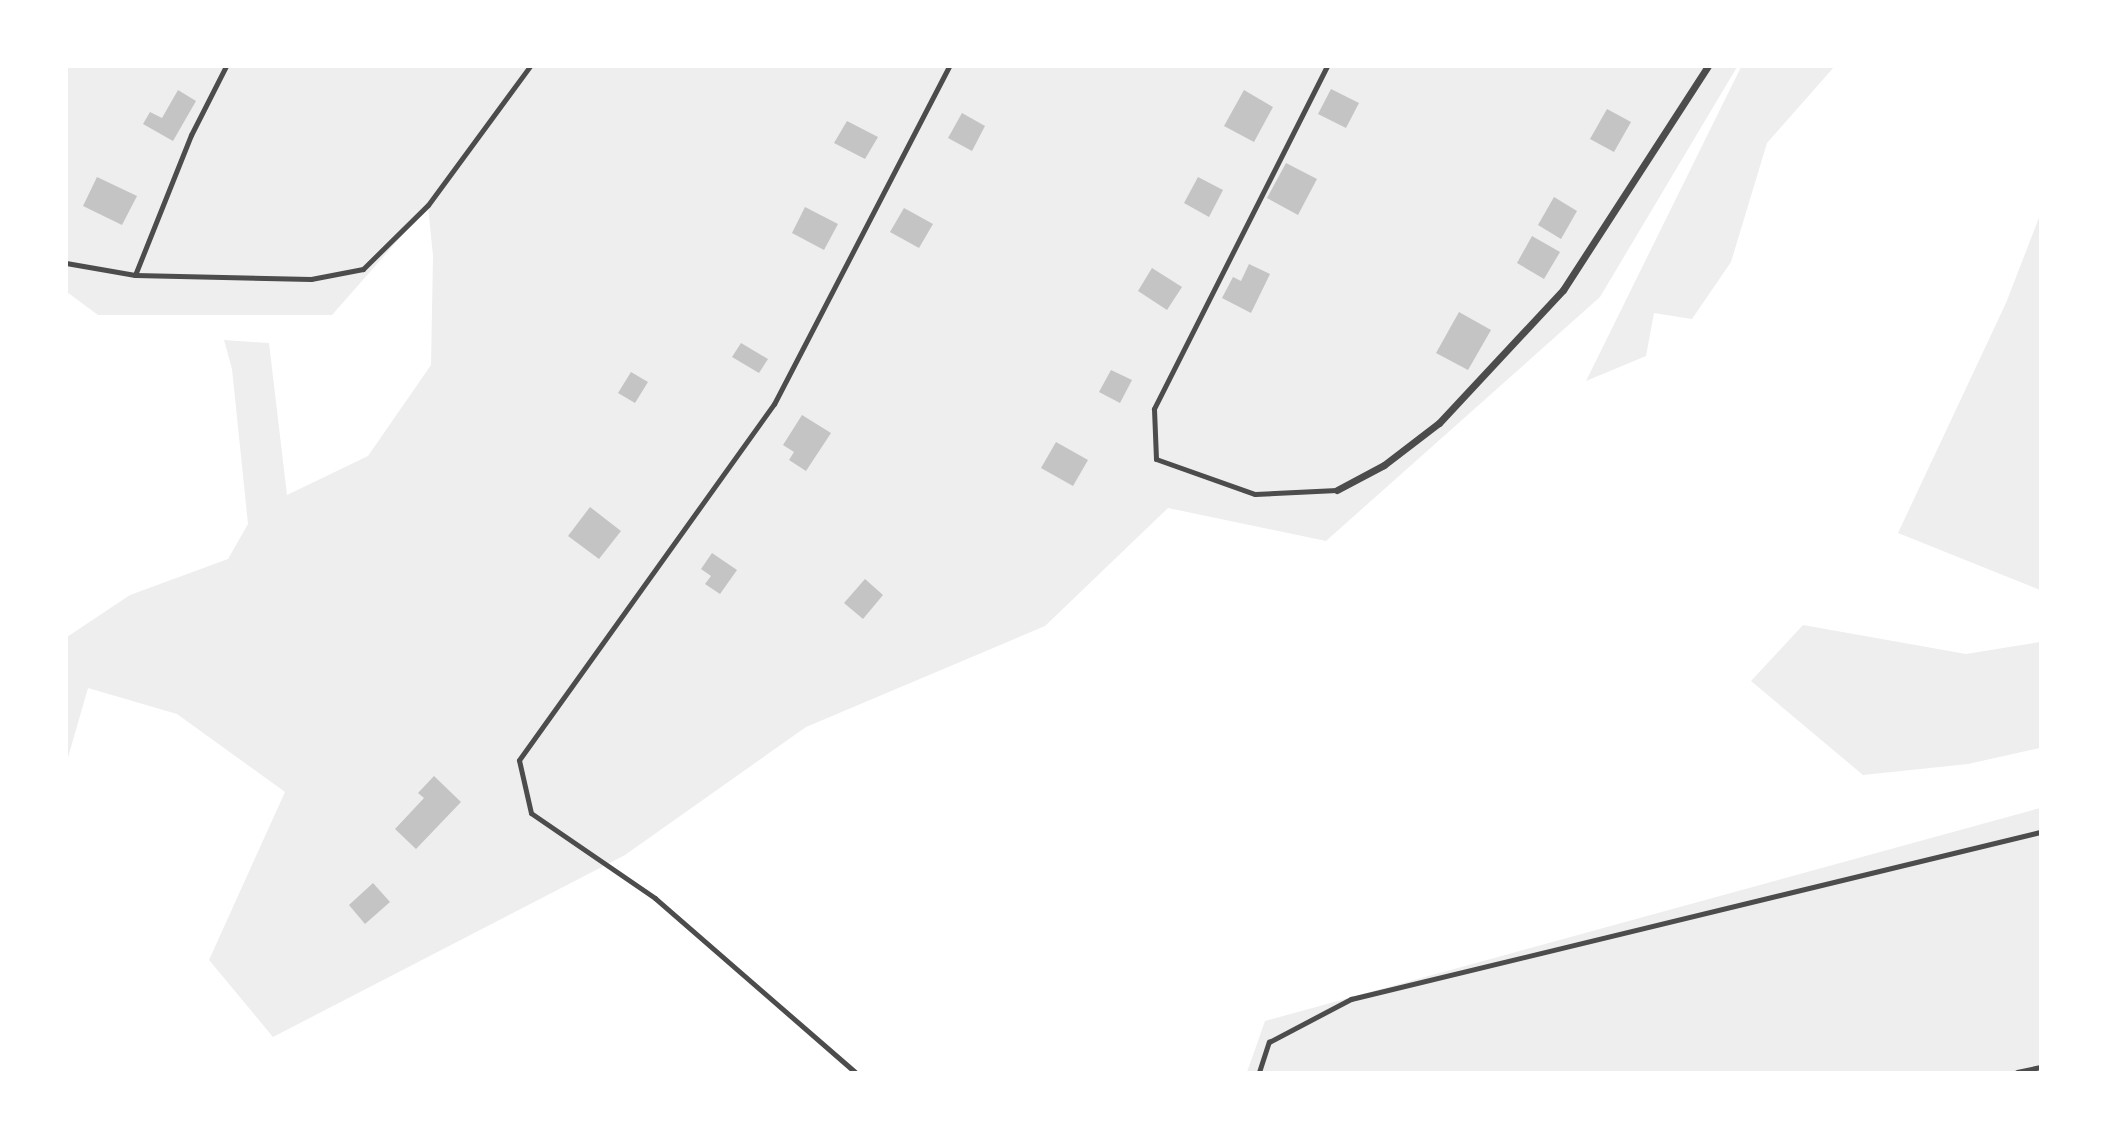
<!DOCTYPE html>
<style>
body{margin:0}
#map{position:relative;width:2107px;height:1139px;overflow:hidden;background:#fff;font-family:Ubuntu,sans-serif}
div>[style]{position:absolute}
.green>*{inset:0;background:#eee}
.building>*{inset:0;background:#c4c4c4}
.service>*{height:5px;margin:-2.5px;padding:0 2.5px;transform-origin:2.5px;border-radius:2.5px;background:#4c4c4c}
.minor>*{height:7px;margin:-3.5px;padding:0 3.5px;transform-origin:3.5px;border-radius:3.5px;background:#4c4c4c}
span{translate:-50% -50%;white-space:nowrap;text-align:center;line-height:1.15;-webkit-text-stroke:7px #fff;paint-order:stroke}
.frame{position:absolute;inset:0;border:68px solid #fff;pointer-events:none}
</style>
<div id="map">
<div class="green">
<i style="clip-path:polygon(67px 67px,1737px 67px,1600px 297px,1326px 541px,1168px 508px,1045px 626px,806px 727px,625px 855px,273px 1037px,209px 960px,285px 792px,177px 714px,88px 688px,67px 761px,67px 637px,130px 595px,228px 559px,248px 524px,232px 369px,224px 340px,269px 343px,287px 495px,368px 456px,431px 365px,433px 256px,428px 206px,332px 315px,98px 315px,67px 292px)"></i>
<i style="clip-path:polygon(1741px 67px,1834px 67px,1767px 143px,1731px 262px,1692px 319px,1654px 313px,1646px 356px,1586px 381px)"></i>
<i style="clip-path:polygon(2040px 215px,2040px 590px,1898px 533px,2006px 303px)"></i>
<i style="clip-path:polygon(1803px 625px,1966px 654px,2040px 642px,2040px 748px,1968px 764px,1863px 775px,1751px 681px)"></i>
<i style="clip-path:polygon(2040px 808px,2040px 1072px,1247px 1072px,1265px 1021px)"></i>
</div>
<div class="building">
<i style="clip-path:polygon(1331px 89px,1359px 103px,1346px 128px,1318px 114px)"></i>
<i style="clip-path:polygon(178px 90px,196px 101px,173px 141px,143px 124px,150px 112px,162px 118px)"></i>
<i style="clip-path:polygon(1244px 90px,1273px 107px,1254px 142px,1224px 126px)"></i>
<i style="clip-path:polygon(1607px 109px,1631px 122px,1614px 152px,1590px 139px)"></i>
<i style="clip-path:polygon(962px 113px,985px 126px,972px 151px,948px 138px)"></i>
<i style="clip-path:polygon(847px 121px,878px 137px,865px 159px,834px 143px)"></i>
<i style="clip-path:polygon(1286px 163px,1317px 179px,1298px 215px,1267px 198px)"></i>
<i style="clip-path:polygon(97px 177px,137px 196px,122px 225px,83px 206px)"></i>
<i style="clip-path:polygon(1198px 177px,1223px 190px,1209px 217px,1184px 203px)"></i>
<i style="clip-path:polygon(1554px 197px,1577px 211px,1561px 239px,1538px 225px)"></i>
<i style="clip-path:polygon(805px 207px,838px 224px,824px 250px,792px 233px)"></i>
<i style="clip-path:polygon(904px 208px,933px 224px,919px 248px,890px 232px)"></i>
<i style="clip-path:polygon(1532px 236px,1560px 252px,1544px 279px,1517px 263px)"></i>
<i style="clip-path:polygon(1249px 264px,1270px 274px,1251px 313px,1222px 298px,1233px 277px,1241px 281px)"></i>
<i style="clip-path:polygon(1152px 268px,1182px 287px,1167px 310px,1138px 291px)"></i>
<i style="clip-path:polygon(1459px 312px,1491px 330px,1468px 370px,1436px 353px)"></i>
<i style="clip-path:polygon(741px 343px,768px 359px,759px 373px,732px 357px)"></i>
<i style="clip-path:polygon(1111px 370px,1132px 380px,1120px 403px,1099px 392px)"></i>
<i style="clip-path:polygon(631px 372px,648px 382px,635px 403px,618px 393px)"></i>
<i style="clip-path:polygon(802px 415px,831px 433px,806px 471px,789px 460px,794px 452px,783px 445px)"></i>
<i style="clip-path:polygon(1056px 442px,1088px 460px,1073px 486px,1041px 468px)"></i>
<i style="clip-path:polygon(590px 507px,621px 531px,599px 559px,568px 536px)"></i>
<i style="clip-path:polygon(712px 553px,737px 570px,720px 594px,705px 584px,711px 576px,701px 569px)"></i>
<i style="clip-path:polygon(865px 579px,883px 595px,863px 619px,844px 603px)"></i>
<i style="clip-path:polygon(434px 776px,461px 802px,416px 849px,395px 829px,424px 798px,418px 793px)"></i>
<i style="clip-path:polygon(373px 883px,390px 902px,365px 924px,349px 905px)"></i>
</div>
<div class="service">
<i style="left:1327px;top:66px;width:384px;rotate:116.8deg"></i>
<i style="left:1154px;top:409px;width:50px;rotate:87.7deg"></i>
<i style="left:1156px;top:459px;width:105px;rotate:19.5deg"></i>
<i style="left:1255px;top:494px;width:82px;rotate:-2.8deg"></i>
<i style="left:66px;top:263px;width:70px;rotate:9.9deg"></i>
<i style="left:135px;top:275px;width:176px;rotate:1.3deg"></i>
<i style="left:311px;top:279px;width:53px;rotate:-10.9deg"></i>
<i style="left:363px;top:269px;width:91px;rotate:-44.6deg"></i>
<i style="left:428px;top:205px;width:172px;rotate:-53.7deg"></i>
<i style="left:135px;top:275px;width:151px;rotate:-68.2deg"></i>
<i style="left:191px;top:135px;width:77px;rotate:-63.1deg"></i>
<i style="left:855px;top:1072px;width:265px;rotate:-139deg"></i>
<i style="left:655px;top:898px;width:150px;rotate:-145.6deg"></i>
<i style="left:531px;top:813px;width:54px;rotate:-102.8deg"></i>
<i style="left:519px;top:760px;width:438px;rotate:-54.4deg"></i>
<i style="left:774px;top:404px;width:381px;rotate:-62.6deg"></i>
<i style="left:1259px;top:1072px;width:32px;rotate:-72deg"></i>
<i style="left:1269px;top:1042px;width:93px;rotate:-27.7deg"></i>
<i style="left:1351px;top:999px;width:709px;rotate:-13.62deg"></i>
<i style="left:2017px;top:1072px;width:24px;rotate:-12deg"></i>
</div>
<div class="minor">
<i style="left:1337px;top:490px;width:53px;rotate:-28deg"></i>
<i style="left:1384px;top:465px;width:69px;rotate:-37.4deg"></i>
<i style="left:1439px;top:423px;width:182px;rotate:-47deg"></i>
<i style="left:1563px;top:290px;width:267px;rotate:-57.1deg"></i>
</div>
<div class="frame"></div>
</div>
